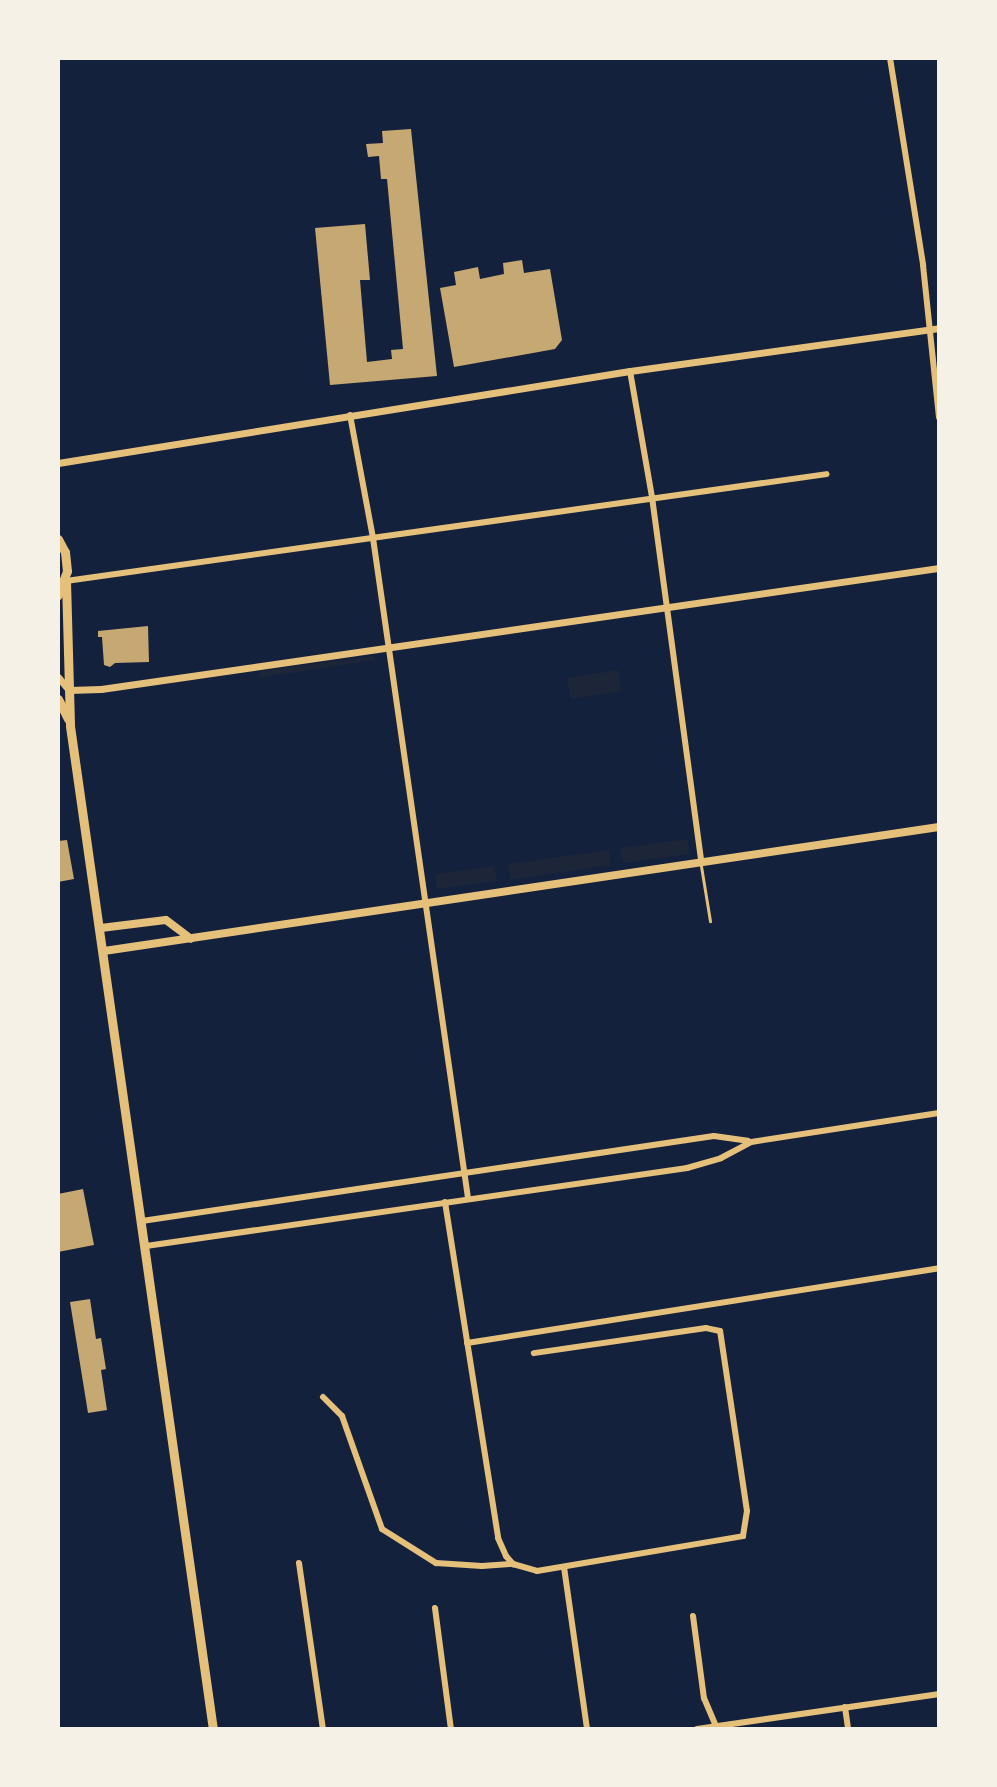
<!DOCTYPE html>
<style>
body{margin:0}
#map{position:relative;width:997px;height:1787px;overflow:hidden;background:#14213d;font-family:Manrope,sans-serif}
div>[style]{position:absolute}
.green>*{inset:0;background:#1d2539}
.building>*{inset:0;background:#c6a872}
.service>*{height:3px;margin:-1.5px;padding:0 1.5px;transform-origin:1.5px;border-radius:1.5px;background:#e5c07b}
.minor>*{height:6px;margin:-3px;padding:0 3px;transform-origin:3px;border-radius:3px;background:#e5c07b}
.tertiary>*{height:7px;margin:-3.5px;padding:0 3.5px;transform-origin:3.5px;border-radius:3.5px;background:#e5c07b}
.secondary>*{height:8px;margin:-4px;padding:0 4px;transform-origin:4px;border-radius:4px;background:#e5c07b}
.primary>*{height:9px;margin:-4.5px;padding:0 4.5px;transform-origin:4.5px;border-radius:4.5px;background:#e5c07b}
span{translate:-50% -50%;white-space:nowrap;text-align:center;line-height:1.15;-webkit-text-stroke:7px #f6f1e7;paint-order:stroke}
.frame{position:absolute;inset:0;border:60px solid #f6f1e7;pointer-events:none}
</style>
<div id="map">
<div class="green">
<i style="clip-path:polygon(373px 656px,374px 660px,259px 678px,261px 671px)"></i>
<i style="clip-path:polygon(618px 670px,621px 691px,571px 699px,567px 678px)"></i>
<i style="clip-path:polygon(688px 839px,689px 854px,623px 863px,620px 848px)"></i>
<i style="clip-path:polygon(609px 850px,611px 865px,510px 880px,508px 864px)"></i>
<i style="clip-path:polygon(494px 866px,497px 881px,437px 889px,435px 874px)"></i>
</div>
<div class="building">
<i style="clip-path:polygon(411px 129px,437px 376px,330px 385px,315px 228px,365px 224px,370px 280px,360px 280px,367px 362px,392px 359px,391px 350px,403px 349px,387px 179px,381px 179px,379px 156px,368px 157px,366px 144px,383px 143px,382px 131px)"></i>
<i style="clip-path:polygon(522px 260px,524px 273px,550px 269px,562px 340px,555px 349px,454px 367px,440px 288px,456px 285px,454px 272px,478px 267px,480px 279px,504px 274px,503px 263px)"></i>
<i style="clip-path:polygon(148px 626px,149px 662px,115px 663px,110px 667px,104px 665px,102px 637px,98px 637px,98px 631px)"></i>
<i style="clip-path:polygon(67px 840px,74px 879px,58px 882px,58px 841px)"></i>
<i style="clip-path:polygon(83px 1189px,94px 1245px,58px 1252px,58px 1194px)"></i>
<i style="clip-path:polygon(90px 1299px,96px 1339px,101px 1338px,106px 1369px,101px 1370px,107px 1410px,88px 1413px,70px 1302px)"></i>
</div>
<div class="service">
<i style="left:701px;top:866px;width:56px;rotate:80.7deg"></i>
</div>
<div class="minor">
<i style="left:890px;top:58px;width:210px;rotate:80.9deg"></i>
<i style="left:923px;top:265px;width:153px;rotate:84deg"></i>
<i style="left:630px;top:371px;width:128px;rotate:80.1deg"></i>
<i style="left:652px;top:497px;width:367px;rotate:82.3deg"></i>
<i style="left:350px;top:415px;width:125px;rotate:79.4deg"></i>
<i style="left:373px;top:538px;width:667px;rotate:81.81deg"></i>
<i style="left:66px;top:581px;width:768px;rotate:-8deg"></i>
<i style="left:445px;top:1202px;width:340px;rotate:81deg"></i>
<i style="left:498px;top:1538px;width:20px;rotate:66deg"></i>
<i style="left:506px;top:1556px;width:11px;rotate:49deg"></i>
<i style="left:513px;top:1564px;width:25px;rotate:16deg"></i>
<i style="left:537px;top:1571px;width:209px;rotate:-9.6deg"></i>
<i style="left:743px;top:1536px;width:25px;rotate:-81deg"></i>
<i style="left:747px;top:1511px;width:182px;rotate:-98.5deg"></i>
<i style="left:720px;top:1331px;width:14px;rotate:-168deg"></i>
<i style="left:706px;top:1328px;width:174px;rotate:171.7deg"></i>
<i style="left:142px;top:1221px;width:578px;rotate:-8.45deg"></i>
<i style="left:714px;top:1136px;width:34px;rotate:8deg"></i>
<i style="left:146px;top:1246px;width:547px;rotate:-8.2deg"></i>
<i style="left:687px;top:1168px;width:35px;rotate:-16deg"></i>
<i style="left:721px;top:1158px;width:34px;rotate:-28deg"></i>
<i style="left:751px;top:1142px;width:190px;rotate:-8.8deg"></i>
<i style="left:467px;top:1343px;width:478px;rotate:-9deg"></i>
<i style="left:323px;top:1397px;width:27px;rotate:45deg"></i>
<i style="left:342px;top:1416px;width:120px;rotate:70.5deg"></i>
<i style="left:382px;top:1529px;width:64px;rotate:32.2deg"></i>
<i style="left:436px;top:1563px;width:46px;rotate:3.7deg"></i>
<i style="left:482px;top:1566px;width:31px;rotate:-4deg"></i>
<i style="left:299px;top:1563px;width:168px;rotate:81.8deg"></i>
<i style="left:564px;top:1567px;width:164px;rotate:81.9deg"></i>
<i style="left:435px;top:1608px;width:122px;rotate:82.5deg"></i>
<i style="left:693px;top:1616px;width:83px;rotate:82.4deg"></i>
<i style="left:704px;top:1698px;width:34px;rotate:67deg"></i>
<i style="left:845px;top:1707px;width:22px;rotate:82deg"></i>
<i style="left:697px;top:1729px;width:245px;rotate:-8.2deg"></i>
</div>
<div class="tertiary">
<i style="left:58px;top:463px;width:579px;rotate:-9.14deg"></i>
<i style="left:630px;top:371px;width:312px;rotate:-7.9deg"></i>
<i style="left:58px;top:677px;width:17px;rotate:50deg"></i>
<i style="left:69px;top:690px;width:32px;rotate:-2deg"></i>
<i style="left:101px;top:689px;width:847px;rotate:-8.22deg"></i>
</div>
<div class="secondary">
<i style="left:101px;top:928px;width:65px;rotate:-7deg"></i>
<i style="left:166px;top:920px;width:31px;rotate:37deg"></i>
<i style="left:104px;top:951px;width:844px;rotate:-8.45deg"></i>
</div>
<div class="primary">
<i style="left:58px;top:539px;width:15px;rotate:62deg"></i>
<i style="left:65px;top:552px;width:19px;rotate:84deg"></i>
<i style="left:67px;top:571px;width:26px;rotate:111deg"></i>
<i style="left:66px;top:581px;width:145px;rotate:88.4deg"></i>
<i style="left:70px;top:726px;width:1013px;rotate:81.89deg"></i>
<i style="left:58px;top:699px;width:22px;rotate:63deg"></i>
</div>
<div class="frame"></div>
</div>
